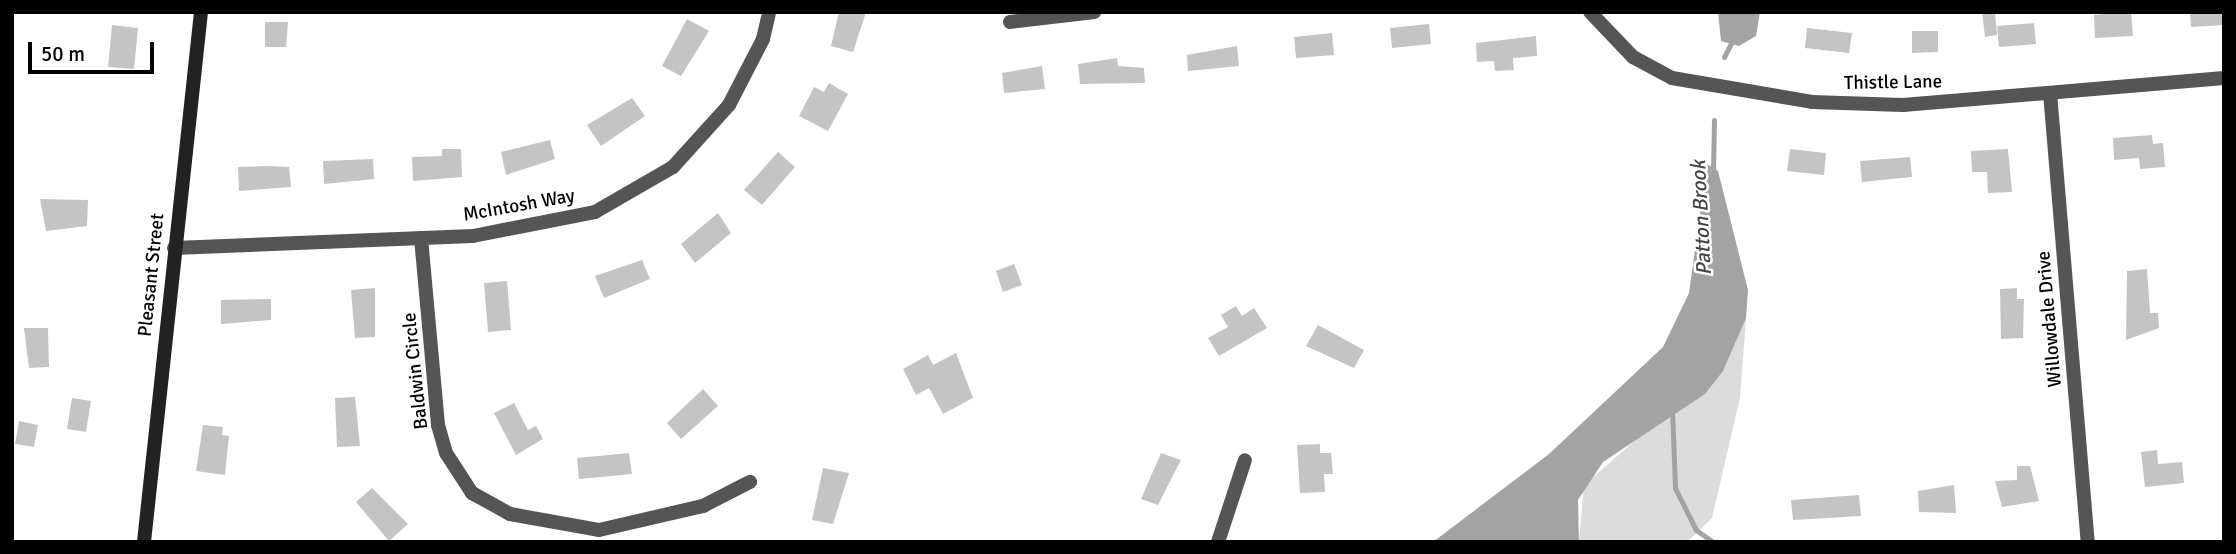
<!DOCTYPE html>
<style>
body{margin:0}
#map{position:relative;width:2236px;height:554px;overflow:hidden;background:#fff;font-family:Signika,sans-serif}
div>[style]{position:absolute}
.green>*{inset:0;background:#dcdcdc}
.water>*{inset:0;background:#a3a3a3}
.stream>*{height:5px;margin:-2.5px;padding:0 2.5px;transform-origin:2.5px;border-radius:2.5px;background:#a3a3a3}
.building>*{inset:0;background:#c4c4c4}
.street>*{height:14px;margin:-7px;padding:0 7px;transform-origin:7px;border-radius:7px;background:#555}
.secondary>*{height:14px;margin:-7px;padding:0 7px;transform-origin:7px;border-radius:7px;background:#222}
span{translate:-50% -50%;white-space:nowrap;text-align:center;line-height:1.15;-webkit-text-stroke:5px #fff;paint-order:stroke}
.street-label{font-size:19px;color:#000}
.water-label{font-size:21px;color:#444;font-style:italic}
.frame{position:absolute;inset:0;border:14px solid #000;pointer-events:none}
.scale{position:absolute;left:28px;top:42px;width:126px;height:32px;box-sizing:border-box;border:4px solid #000;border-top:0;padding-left:9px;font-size:21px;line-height:24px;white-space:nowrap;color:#000;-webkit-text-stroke:5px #fff;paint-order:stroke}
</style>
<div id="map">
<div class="green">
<i style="clip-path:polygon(1746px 318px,1740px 398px,1712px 518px,1687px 542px,1579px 542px,1584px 485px,1654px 424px,1705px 394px)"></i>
</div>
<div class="water">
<i style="clip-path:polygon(1718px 12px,1760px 12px,1756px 36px,1739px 46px,1721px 41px)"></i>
<i style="clip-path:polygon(1707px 164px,1718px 171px,1748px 290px,1746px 318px,1723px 371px,1705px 394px,1603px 462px,1578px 500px,1579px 542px,1433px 542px,1549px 454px,1663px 347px,1689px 293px)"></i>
</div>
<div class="stream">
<i style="left:1724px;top:57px;width:20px;rotate:-63deg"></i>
<i style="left:1713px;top:172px;width:52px;rotate:-88.9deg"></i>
<i style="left:1672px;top:409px;width:79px;rotate:87.8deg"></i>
<i style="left:1675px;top:488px;width:47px;rotate:63.4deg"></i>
<i style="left:1696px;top:530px;width:21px;rotate:35deg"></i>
</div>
<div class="building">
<i style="clip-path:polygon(839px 12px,866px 12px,853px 52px,831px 46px)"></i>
<i style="clip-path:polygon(1982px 12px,1995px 12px,1997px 35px,1985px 37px)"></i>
<i style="clip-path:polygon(2126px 12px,2131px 13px,2133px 36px,2095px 38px,2094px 15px)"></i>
<i style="clip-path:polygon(2190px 12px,2224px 12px,2224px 25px,2191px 27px)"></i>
<i style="clip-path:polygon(687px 19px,709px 31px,681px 76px,662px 66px)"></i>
<i style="clip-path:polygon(265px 22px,288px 22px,286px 47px,265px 47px)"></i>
<i style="clip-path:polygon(2034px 23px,2036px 44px,1999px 47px,1997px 26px)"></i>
<i style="clip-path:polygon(1429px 24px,1431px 44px,1392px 48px,1390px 28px)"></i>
<i style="clip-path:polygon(112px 25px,138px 28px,134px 69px,108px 67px)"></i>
<i style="clip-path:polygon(1807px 28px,1852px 33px,1849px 53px,1805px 48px)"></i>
<i style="clip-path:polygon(1912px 31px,1938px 31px,1938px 52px,1912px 53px)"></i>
<i style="clip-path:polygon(1332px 33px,1334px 55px,1296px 58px,1294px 37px)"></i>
<i style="clip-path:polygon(1536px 36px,1537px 56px,1513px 58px,1514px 70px,1495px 71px,1494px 61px,1477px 62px,1476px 43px)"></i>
<i style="clip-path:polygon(1237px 46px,1239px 66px,1188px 71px,1187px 55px)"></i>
<i style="clip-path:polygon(1117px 58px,1118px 66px,1144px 68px,1145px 83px,1080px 84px,1078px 64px)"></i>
<i style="clip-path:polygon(1042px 66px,1045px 89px,1004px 93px,1002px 73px)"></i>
<i style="clip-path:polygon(829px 83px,848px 94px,828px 131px,799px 116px,814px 87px,824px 92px)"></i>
<i style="clip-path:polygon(632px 98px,645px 116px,601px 146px,587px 125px)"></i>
<i style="clip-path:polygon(2152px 135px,2153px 144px,2163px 143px,2165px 167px,2140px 169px,2139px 158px,2114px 160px,2113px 138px)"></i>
<i style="clip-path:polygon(550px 140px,555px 159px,506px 175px,501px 152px)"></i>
<i style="clip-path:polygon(442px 149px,461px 149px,462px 177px,413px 181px,412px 157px,442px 156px)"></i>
<i style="clip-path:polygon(1790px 149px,1826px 153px,1824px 175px,1787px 171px)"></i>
<i style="clip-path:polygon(2008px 149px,2012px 192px,1988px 193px,1987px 172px,1972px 172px,1971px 151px)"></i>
<i style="clip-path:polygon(778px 152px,795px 167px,762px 205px,744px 190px)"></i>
<i style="clip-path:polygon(1910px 157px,1912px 177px,1862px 182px,1860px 161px)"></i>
<i style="clip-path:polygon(373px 159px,374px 179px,324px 184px,323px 161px)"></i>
<i style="clip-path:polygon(268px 166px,289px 167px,291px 187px,239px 191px,238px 167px)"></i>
<i style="clip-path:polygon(40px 199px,88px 200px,87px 226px,46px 231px)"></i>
<i style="clip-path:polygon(718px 213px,731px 233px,695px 263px,681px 244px)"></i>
<i style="clip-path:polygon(642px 260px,650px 279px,604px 298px,595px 276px)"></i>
<i style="clip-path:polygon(1014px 264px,1022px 285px,1003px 292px,996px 271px)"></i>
<i style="clip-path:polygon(2147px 269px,2150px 313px,2158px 313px,2159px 328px,2126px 340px,2127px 271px)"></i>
<i style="clip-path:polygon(507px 281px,511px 330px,488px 332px,484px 283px)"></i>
<i style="clip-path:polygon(375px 288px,375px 337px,355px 338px,351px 290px)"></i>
<i style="clip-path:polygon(2017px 288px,2017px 299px,2024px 299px,2023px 338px,2001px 339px,2000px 289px)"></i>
<i style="clip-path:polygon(271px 299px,271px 320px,221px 324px,221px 300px)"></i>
<i style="clip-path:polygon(1236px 306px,1242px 316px,1254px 308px,1267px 328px,1219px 356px,1208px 338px,1228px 327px,1221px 315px)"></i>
<i style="clip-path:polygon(1318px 325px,1364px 350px,1354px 368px,1306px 346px)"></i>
<i style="clip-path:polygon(24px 328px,48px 328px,49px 367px,29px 368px)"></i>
<i style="clip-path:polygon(956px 353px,973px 398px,943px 414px,929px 388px,916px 395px,903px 369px,928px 355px,933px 365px)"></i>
<i style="clip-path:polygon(703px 389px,718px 406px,681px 439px,667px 423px)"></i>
<i style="clip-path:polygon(355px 397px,360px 446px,337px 447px,335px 398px)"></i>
<i style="clip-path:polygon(72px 398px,91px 401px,86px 432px,67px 429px)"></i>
<i style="clip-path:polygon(514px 403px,528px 430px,536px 426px,543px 439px,516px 455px,494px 413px)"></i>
<i style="clip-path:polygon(19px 421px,38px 425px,34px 447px,15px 444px)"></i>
<i style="clip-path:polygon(203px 425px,223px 427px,222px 435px,229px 436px,225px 475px,196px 471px)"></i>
<i style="clip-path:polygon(1320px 444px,1320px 453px,1331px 453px,1333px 474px,1324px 474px,1325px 492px,1300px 493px,1297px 445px)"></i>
<i style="clip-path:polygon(2157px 450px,2158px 464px,2182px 462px,2184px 483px,2145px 487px,2141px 452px)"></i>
<i style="clip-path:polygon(629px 453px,632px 474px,579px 479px,577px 458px)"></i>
<i style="clip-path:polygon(1161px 453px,1181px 460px,1158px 505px,1141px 499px)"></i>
<i style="clip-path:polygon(2017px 466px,2030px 466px,2039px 501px,2002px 507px,1995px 481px,2017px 480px)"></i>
<i style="clip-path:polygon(823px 468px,849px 473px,833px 524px,812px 520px)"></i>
<i style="clip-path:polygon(1954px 485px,1956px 513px,1919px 512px,1918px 491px)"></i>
<i style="clip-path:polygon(372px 488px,408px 524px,389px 541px,356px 502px)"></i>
<i style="clip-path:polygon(1859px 495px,1861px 516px,1793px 520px,1791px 500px)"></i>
</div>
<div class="street">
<i style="left:1590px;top:12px;width:62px;rotate:46.3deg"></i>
<i style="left:1633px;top:57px;width:44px;rotate:28.3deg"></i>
<i style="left:1672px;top:78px;width:142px;rotate:9.7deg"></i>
<i style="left:1812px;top:102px;width:91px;rotate:1.9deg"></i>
<i style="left:1903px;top:105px;width:322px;rotate:-4.8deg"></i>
<i style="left:1010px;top:22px;width:85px;rotate:-6.8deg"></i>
<i style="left:2050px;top:93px;width:451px;rotate:85.2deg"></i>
<i style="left:421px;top:238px;width:188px;rotate:84.8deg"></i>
<i style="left:438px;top:425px;width:29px;rotate:74deg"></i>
<i style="left:446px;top:453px;width:48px;rotate:57deg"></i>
<i style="left:472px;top:493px;width:43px;rotate:28.9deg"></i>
<i style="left:510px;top:514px;width:90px;rotate:10.2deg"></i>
<i style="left:599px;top:530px;width:107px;rotate:-13deg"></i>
<i style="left:703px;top:506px;width:53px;rotate:-27.1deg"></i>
<i style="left:174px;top:248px;width:299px;rotate:-2.3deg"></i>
<i style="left:473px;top:236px;width:124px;rotate:-11.1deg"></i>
<i style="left:595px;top:212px;width:90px;rotate:-30deg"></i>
<i style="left:673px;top:167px;width:84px;rotate:-47.9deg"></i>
<i style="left:729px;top:105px;width:74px;rotate:-62.7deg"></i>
<i style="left:763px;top:39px;width:28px;rotate:-77deg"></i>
<i style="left:1218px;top:542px;width:86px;rotate:-71.8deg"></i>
</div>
<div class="secondary">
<i style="left:144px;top:542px;width:533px;rotate:-83.86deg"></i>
</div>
<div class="street-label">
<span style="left:1893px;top:83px;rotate:-1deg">Thistle Lane</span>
<span style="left:519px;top:206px;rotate:-10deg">McIntosh Way</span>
<span style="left:152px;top:275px;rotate:-84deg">Pleasant Street</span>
<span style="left:2050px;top:319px;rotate:-95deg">Willowdale Drive</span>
<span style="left:416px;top:371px;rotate:-96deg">Baldwin Circle</span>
</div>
<div class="water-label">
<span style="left:1701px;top:218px;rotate:-93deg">Patton Brook</span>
</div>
<div class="frame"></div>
<div class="scale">50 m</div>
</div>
